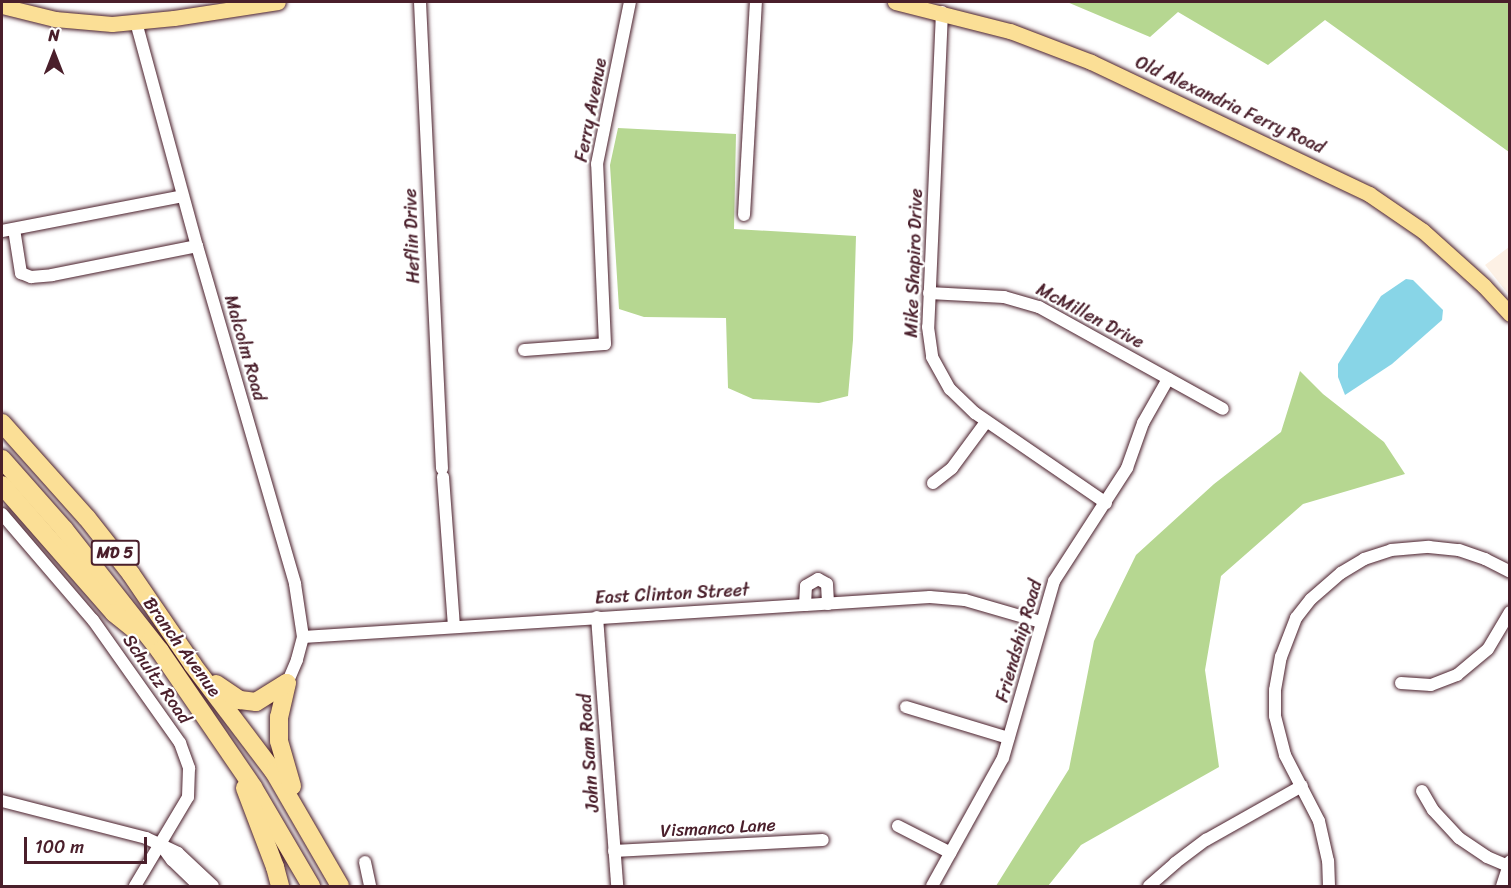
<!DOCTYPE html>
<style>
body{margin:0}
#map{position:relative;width:1511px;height:888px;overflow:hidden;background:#fff;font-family:Sriracha,sans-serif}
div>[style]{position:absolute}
.built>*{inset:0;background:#fdf1e5}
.green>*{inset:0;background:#b6d791}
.water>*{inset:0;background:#88d5e7}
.roads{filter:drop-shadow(0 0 2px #4a1f2b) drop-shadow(0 0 2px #4a1f2b)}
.minor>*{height:12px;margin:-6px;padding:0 6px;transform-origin:6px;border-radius:6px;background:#fff}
.major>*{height:15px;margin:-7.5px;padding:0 7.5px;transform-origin:7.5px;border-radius:7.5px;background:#fbdf96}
.highway>*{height:18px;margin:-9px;padding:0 9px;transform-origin:9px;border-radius:9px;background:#fbdf96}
span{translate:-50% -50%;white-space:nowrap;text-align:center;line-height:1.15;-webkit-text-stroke:4.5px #fff;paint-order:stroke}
.shield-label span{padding:2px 4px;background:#fff;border:2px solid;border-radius:4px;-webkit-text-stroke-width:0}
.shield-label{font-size:16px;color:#4a1f2b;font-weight:700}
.street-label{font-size:18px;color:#4a1f2b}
.frame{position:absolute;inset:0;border:3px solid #4a1f2b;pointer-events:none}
.north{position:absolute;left:24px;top:24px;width:60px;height:60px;-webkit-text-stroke:4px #fff;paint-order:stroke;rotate:0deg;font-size:16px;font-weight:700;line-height:24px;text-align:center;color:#4a1f2b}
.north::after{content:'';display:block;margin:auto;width:21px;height:27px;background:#4a1f2b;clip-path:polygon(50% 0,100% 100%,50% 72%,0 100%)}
.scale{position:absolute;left:24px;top:837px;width:123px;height:27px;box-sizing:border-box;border:3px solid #4a1f2b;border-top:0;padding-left:8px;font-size:18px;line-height:21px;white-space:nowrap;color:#4a1f2b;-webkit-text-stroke:4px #fff;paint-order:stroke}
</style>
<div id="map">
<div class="built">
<i style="clip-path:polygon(1509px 247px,1509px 295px,1485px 265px)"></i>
</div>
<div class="green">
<i style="clip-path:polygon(1067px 2px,1509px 2px,1509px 152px,1325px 20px,1268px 65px,1178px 12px,1150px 37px)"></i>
<i style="clip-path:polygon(618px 128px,736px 134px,734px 229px,856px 236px,853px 340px,848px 396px,819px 403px,753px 399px,728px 388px,726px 318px,644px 317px,619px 309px,610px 165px)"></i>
<i style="clip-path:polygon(1300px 371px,1323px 394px,1384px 442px,1405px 474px,1303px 504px,1221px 576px,1205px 670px,1219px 767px,1081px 845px,1048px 886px,996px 886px,1069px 769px,1094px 641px,1136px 555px,1214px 484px,1281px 432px)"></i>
</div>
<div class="water">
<i style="clip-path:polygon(1406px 279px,1413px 280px,1443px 310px,1442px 320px,1392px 364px,1345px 395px,1338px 377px,1338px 364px,1381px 296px)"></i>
</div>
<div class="roads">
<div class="minor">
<i style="left:420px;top:2px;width:467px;rotate:87.3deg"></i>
<i style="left:942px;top:12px;width:315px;rotate:92.5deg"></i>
<i style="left:928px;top:327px;width:30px;rotate:82deg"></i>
<i style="left:932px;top:357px;width:37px;rotate:61deg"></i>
<i style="left:950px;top:389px;width:35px;rotate:44deg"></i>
<i style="left:975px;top:413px;width:159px;rotate:34.5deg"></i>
<i style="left:136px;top:22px;width:232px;rotate:74.8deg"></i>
<i style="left:197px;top:246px;width:352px;rotate:73.8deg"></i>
<i style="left:295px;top:584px;width:54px;rotate:81.4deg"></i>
<i style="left:303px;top:637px;width:24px;rotate:105deg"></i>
<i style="left:297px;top:660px;width:25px;rotate:113deg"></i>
<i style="left:744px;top:215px;width:213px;rotate:-86.8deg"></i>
<i style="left:14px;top:229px;width:45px;rotate:81deg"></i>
<i style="left:21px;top:273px;width:11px;rotate:22deg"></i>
<i style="left:31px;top:277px;width:21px;rotate:-5deg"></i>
<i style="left:52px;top:275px;width:148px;rotate:-11.3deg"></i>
<i style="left:2px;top:231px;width:184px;rotate:-10.9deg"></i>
<i style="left:929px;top:293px;width:75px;rotate:3.1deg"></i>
<i style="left:1004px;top:297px;width:36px;rotate:16deg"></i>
<i style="left:1039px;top:307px;width:210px;rotate:29deg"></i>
<i style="left:524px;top:350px;width:81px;rotate:-4.2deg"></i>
<i style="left:605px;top:344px;width:180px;rotate:-92.5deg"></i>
<i style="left:597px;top:164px;width:165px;rotate:-78.5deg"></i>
<i style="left:443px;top:477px;width:150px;rotate:85.8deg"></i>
<i style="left:933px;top:483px;width:24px;rotate:-38deg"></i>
<i style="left:952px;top:468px;width:57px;rotate:-53.5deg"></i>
<i style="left:2px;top:514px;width:140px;rotate:49.4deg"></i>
<i style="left:93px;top:620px;width:151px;rotate:54.7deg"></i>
<i style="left:180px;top:743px;width:27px;rotate:70deg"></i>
<i style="left:189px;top:768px;width:29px;rotate:92deg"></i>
<i style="left:188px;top:797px;width:104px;rotate:120.8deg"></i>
<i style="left:805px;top:605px;width:19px;rotate:-87deg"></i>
<i style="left:806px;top:586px;width:14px;rotate:-30deg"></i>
<i style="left:818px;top:579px;width:10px;rotate:29deg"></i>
<i style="left:827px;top:584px;width:20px;rotate:87deg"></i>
<i style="left:597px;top:617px;width:270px;rotate:85.7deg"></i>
<i style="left:303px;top:637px;width:628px;rotate:-3.65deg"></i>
<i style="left:930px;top:597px;width:35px;rotate:5deg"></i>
<i style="left:965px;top:600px;width:79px;rotate:16.1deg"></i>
<i style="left:1401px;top:683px;width:30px;rotate:4deg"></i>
<i style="left:1431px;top:685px;width:28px;rotate:-21deg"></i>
<i style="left:1457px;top:675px;width:40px;rotate:-40deg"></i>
<i style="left:1488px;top:649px;width:43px;rotate:-59.3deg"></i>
<i style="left:906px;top:707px;width:107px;rotate:16.9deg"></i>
<i style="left:1422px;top:791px;width:22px;rotate:60deg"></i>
<i style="left:1433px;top:810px;width:38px;rotate:47deg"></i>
<i style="left:1459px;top:838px;width:34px;rotate:34deg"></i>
<i style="left:1487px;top:857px;width:23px;rotate:23deg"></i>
<i style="left:2px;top:801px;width:149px;rotate:14.4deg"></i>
<i style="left:146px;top:838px;width:35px;rotate:25deg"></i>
<i style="left:178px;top:853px;width:48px;rotate:43.3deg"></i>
<i style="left:898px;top:826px;width:59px;rotate:27deg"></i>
<i style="left:161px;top:845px;width:19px;rotate:54deg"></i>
<i style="left:172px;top:860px;width:37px;rotate:44deg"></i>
<i style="left:614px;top:851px;width:209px;rotate:-3deg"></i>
<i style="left:365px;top:862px;width:25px;rotate:78deg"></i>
<i style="left:932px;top:886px;width:146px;rotate:-61deg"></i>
<i style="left:1003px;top:758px;width:184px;rotate:-73.9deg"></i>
<i style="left:1054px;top:581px;width:135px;rotate:-57.1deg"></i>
<i style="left:1127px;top:468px;width:48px;rotate:-70.4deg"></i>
<i style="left:1143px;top:423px;width:51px;rotate:-60.4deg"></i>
<i style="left:1149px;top:886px;width:35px;rotate:-41deg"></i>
<i style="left:1175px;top:863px;width:39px;rotate:-37deg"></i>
<i style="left:1206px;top:840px;width:110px;rotate:-29.4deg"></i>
<i style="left:1329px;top:886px;width:25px;rotate:-92deg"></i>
<i style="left:1328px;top:861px;width:41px;rotate:-102.7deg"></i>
<i style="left:1319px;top:821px;width:74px;rotate:-117.3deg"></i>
<i style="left:1285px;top:755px;width:40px;rotate:-104.4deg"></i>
<i style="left:1275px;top:716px;width:26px;rotate:-90deg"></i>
<i style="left:1275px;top:690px;width:34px;rotate:-80deg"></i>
<i style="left:1281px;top:657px;width:42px;rotate:-69deg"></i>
<i style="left:1296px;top:618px;width:24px;rotate:-52deg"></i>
<i style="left:1311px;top:599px;width:40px;rotate:-41deg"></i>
<i style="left:1341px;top:573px;width:27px;rotate:-31deg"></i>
<i style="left:1364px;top:559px;width:28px;rotate:-18deg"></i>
<i style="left:1391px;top:550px;width:38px;rotate:-5deg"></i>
<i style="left:1429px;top:547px;width:30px;rotate:6deg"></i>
<i style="left:1459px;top:550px;width:28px;rotate:19deg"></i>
<i style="left:1485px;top:559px;width:28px;rotate:27deg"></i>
<i style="left:1502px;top:886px;width:26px;rotate:-72deg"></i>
</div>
<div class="major">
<i style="left:895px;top:2px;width:119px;rotate:14.2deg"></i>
<i style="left:1010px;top:31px;width:87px;rotate:20.9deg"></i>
<i style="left:1091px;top:62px;width:308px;rotate:25.4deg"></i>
<i style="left:1369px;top:194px;width:65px;rotate:34.4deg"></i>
<i style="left:1423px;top:231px;width:82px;rotate:42deg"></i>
<i style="left:1484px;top:286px;width:38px;rotate:47deg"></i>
<i style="left:2px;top:6px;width:55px;rotate:13.8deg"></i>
<i style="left:55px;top:19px;width:57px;rotate:5deg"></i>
<i style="left:112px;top:24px;width:62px;rotate:-5.5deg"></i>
<i style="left:174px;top:18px;width:105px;rotate:-8.7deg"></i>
</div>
<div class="highway">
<i style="left:2px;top:423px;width:127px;rotate:48.2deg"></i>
<i style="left:87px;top:518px;width:71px;rotate:51.8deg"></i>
<i style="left:131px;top:574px;width:110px;rotate:55.7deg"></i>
<i style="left:193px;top:665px;width:134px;rotate:52.9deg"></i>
<i style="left:274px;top:772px;width:132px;rotate:59.9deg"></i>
<i style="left:2px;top:459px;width:94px;rotate:48.5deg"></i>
<i style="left:64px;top:529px;width:155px;rotate:51.8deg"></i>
<i style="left:160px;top:651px;width:165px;rotate:55.6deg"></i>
<i style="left:253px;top:787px;width:115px;rotate:59.6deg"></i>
<i style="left:2px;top:485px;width:170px;rotate:48.8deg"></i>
<i style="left:114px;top:613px;width:28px;rotate:39deg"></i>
<i style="left:287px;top:683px;width:35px;rotate:103deg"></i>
<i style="left:279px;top:717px;width:24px;rotate:90deg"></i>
<i style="left:279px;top:741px;width:47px;rotate:73.9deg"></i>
<i style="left:216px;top:684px;width:29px;rotate:34deg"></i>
<i style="left:240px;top:700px;width:16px;rotate:7deg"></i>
<i style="left:256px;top:702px;width:36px;rotate:-32deg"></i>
<i style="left:245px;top:788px;width:85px;rotate:69.2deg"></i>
<i style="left:275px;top:867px;width:20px;rotate:75deg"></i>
</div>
</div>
<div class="shield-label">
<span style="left:115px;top:553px">MD 5</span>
</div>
<div class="street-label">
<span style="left:1230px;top:105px;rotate:25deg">Old Alexandria Ferry Road</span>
<span style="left:591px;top:110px;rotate:-79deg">Ferry Avenue</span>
<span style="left:412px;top:236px;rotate:-92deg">Heflin Drive</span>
<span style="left:914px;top:263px;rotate:-88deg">Mike Shapiro Drive</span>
<span style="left:1090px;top:316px;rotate:28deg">McMillen Drive</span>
<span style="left:245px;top:348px;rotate:74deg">Malcolm Road</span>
<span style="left:672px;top:594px;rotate:-3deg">East Clinton Street</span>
<span style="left:1019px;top:641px;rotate:-74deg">Friendship Road</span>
<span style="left:182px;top:647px;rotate:54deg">Branch Avenue</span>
<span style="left:157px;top:679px;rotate:55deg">Schultz Road</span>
<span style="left:589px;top:753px;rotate:-94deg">John Sam Road</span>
<span style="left:718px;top:828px;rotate:-3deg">Vismanco Lane</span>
</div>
<div class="frame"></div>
<div class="north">N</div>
<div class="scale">100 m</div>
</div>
